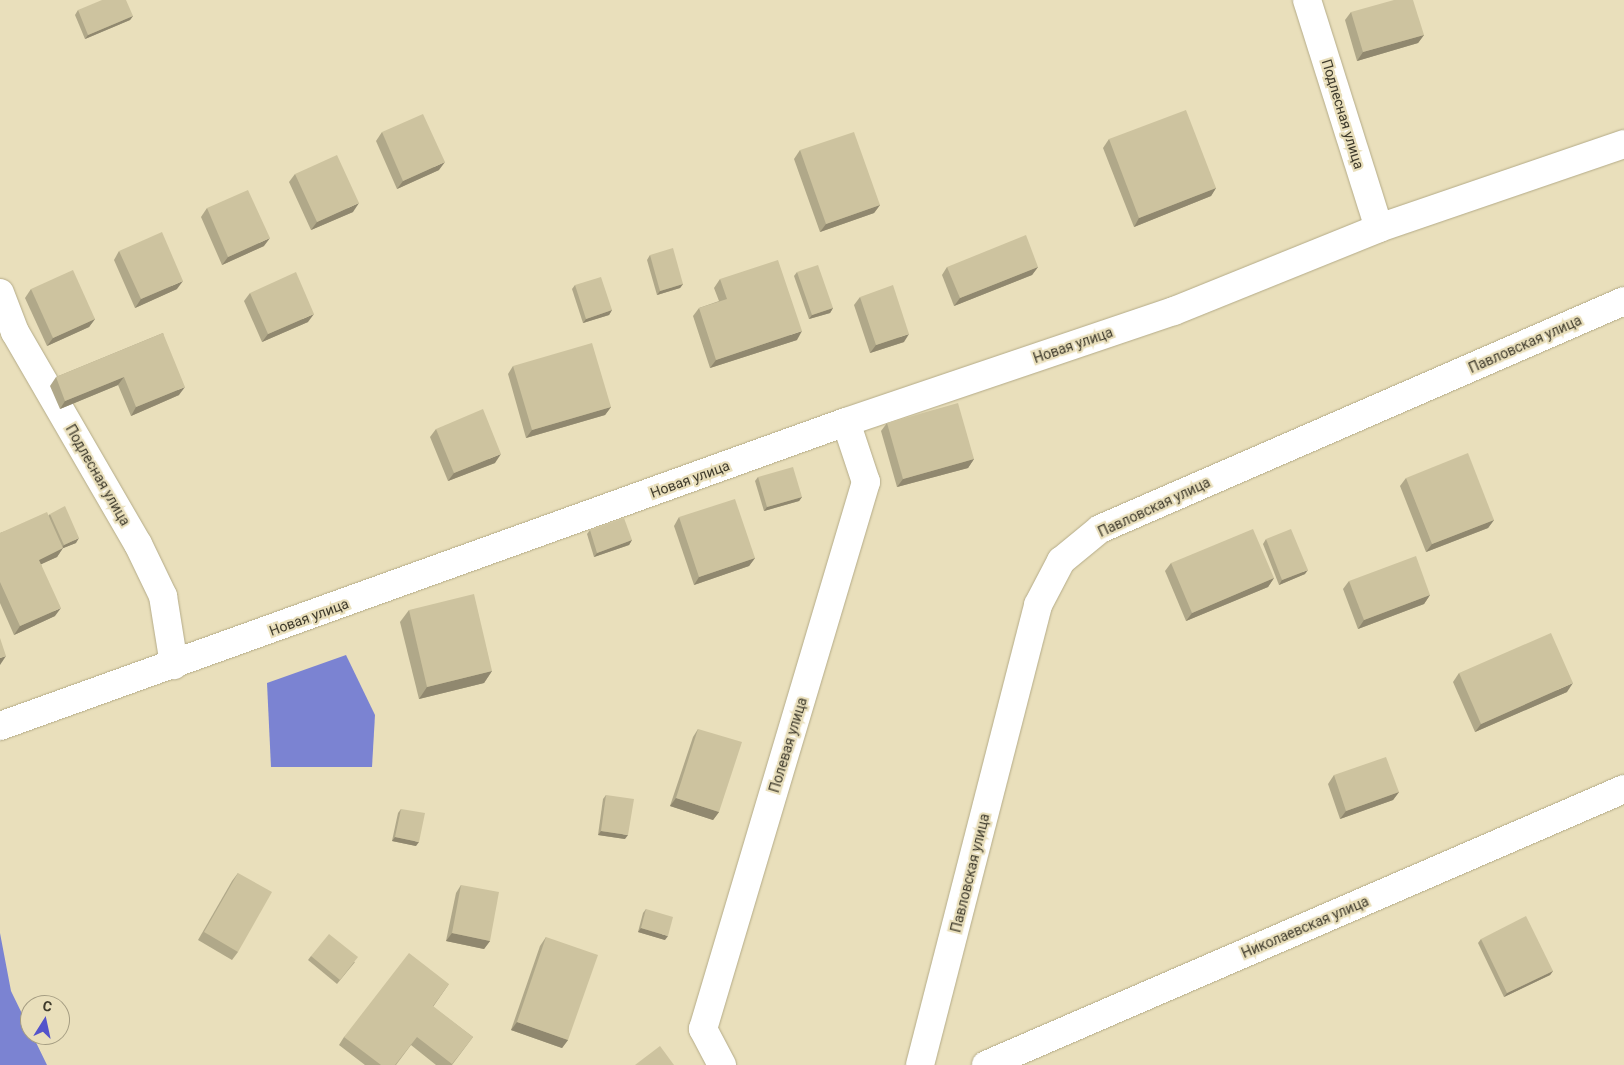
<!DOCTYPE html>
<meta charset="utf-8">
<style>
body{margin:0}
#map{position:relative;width:1624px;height:1065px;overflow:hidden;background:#e9dfbb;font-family:Roboto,sans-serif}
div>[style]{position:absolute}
.water>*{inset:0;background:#7b83d2}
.roads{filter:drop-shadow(0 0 1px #b4ab88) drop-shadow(0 0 1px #b4ab88)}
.street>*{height:28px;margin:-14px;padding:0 14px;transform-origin:14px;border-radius:14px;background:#fff}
.secondary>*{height:28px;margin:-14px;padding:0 14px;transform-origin:14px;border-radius:14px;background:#fff}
.wall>*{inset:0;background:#b0a889}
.shaded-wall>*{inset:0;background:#90886f}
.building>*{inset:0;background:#cdc39f}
span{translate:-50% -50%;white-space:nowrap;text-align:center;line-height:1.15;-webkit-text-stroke:4.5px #e9dfbb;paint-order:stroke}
.street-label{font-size:14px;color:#3e3a2c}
.north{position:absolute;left:20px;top:995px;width:50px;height:50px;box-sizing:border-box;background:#e9dfbb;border:1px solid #a59d82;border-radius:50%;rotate:10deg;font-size:14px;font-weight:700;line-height:20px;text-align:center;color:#3e3a2c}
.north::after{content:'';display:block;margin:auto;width:18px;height:22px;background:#5454cb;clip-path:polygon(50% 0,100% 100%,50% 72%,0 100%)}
</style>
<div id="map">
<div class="water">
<i style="clip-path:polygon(346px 655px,375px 715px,372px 767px,271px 767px,267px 683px)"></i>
<i style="clip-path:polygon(0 933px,11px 991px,47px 1065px,0 1065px)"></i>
</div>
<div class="roads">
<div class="street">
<i style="left:1307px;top:0;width:239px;rotate:72.5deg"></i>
<i style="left:0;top:293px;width:42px;rotate:69deg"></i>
<i style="left:15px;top:332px;width:245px;rotate:59.9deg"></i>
<i style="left:138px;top:544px;width:58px;rotate:64.3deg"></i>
<i style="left:163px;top:596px;width:70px;rotate:80.9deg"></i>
<i style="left:722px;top:1065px;width:41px;rotate:-117.8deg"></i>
<i style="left:703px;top:1029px;width:571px;rotate:-73.41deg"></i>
<i style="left:866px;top:482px;width:63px;rotate:-108.4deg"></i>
<i style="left:920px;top:1065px;width:475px;rotate:-75.6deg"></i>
<i style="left:1038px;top:605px;width:50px;rotate:-62.4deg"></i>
<i style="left:1061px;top:561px;width:50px;rotate:-39.4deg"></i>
<i style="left:1100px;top:529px;width:571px;rotate:-23.51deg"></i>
<i style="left:986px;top:1065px;width:695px;rotate:-23.39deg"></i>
</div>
<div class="secondary">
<i style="left:0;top:726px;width:899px;rotate:-19.77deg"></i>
<i style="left:846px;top:422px;width:346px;rotate:-18.7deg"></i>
<i style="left:1174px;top:311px;width:221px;rotate:-22deg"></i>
<i style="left:1379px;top:228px;width:259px;rotate:-18.9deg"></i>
</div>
</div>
<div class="wall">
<i style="clip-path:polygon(78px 10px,133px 16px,130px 20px,85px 39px,75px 15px)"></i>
<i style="clip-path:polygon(1351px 12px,1424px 35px,1418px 43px,1357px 61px,1345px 20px)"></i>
<i style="clip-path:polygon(382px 132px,439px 170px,397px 189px,376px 141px)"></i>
<i style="clip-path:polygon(1109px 139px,1216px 188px,1211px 196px,1134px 227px,1103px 148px)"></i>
<i style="clip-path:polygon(800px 150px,880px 205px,874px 213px,820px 232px,794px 159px)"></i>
<i style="clip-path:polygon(295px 174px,353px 212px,311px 230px,289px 182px)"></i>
<i style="clip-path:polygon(207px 208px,264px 246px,222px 265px,201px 217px)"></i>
<i style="clip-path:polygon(119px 251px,177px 289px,135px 308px,114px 260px)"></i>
<i style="clip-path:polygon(650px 255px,683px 284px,680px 288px,657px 295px,647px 260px)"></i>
<i style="clip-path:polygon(947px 267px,1038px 267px,1032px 275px,954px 306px,942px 275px)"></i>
<i style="clip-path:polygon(797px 272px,833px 308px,830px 313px,809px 319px,794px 276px)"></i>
<i style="clip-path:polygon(720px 279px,797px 340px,710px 368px,693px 316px,699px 308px,719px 301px,714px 288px)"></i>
<i style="clip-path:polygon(575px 285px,612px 310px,609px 315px,583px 323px,572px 289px)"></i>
<i style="clip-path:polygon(31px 289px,95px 319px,89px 327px,47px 346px,25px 298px)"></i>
<i style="clip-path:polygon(250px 293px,308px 322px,262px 342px,244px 301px)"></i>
<i style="clip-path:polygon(860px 297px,904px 342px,870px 353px,854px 305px)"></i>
<i style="clip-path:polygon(163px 333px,179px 395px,131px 416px,118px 385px,60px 409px,50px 386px,56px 377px)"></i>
<i style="clip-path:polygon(513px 366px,611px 407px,605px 415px,526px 438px,508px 374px)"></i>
<i style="clip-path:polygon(887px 423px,974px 459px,968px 468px,897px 487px,881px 431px)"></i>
<i style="clip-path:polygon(436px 429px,495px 463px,448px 481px,430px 437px)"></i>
<i style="clip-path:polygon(758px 477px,802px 497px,799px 501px,764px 511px,755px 481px)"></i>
<i style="clip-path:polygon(1406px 478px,1494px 520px,1488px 528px,1426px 552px,1400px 486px)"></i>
<i style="clip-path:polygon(50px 514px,76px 543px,63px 548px,57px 557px,41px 564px,55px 616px,14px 635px,0 603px,0 533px,48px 516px)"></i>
<i style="clip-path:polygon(679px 517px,755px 558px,749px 566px,694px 585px,674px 526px)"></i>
<i style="clip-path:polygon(590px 530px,632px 540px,629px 545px,594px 557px,587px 534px)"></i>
<i style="clip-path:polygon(1266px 539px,1305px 574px,1279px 585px,1263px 544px)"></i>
<i style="clip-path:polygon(1171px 563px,1274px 578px,1268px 587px,1186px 621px,1165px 571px)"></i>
<i style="clip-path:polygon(1349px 581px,1430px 595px,1424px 604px,1358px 629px,1343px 589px)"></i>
<i style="clip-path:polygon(409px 610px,492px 671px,484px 683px,419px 699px,400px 622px)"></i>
<i style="clip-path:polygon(1459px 673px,1567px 692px,1475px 732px,1453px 682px)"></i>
<i style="clip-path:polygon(698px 729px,719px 812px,713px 820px,670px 806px,693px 737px)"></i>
<i style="clip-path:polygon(1334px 775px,1399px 792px,1393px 800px,1340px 819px,1328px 784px)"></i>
<i style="clip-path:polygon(606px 795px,625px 839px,598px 835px,603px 799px)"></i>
<i style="clip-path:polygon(401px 809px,416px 846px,392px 841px,398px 813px)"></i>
<i style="clip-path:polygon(238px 873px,238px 952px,232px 960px,198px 940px,232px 881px)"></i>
<i style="clip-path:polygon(461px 885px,490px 941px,484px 949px,446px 941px,456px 893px)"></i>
<i style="clip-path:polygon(646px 909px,665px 940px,638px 932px,643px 913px)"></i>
<i style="clip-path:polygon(546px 937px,568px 1040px,562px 1048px,511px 1030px,540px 946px)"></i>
<i style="clip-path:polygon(1481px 939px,1553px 971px,1550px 975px,1504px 997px,1478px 943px)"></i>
<i style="clip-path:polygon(311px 956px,355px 962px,337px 984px,308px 960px)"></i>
<i style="clip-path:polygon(449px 984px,433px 1007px,473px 1037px,452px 1065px,436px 1065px,411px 1045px,396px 1065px,365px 1065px,339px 1045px,344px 1037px)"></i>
</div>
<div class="shaded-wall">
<i style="clip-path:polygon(133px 16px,130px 20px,85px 39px,88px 35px)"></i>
<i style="clip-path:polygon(1424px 35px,1418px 43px,1357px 61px,1363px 52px)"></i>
<i style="clip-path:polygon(445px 162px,439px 170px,397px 189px,403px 181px)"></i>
<i style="clip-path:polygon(1216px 188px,1211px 196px,1134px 227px,1139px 218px)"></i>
<i style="clip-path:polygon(359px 203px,353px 212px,311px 230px,317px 222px)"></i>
<i style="clip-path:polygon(880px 205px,874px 213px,820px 232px,826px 224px)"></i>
<i style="clip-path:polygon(270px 238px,264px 246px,222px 265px,228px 257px)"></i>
<i style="clip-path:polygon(1038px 267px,1032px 275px,954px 306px,960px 298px)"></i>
<i style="clip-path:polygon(183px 281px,177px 289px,135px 308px,141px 299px)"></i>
<i style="clip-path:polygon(683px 284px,680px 288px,657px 295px,660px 291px)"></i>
<i style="clip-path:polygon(833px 308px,830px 313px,809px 319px,812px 315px)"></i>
<i style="clip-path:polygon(612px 310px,609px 315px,583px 323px,586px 319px)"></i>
<i style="clip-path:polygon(314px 314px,308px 322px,262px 342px,268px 334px)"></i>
<i style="clip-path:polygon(95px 319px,89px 327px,47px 346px,53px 338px)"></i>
<i style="clip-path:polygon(802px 331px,797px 340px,710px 368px,716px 360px)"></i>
<i style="clip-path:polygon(909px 334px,904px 342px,870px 353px,876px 345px)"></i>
<i style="clip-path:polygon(124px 377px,118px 385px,60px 409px,65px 401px)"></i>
<i style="clip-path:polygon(185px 387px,179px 395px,131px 416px,136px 407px)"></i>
<i style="clip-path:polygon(611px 407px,605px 415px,526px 438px,532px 430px)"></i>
<i style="clip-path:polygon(501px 454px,495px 463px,448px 481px,454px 473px)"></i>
<i style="clip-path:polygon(974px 459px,968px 468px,897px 487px,903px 479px)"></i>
<i style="clip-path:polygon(802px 497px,799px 501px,764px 511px,767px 507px)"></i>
<i style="clip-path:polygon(1494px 520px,1488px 528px,1426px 552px,1432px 544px)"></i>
<i style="clip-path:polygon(79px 538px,76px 543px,61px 549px,64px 545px)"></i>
<i style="clip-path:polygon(632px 540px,629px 545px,594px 557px,597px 553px)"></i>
<i style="clip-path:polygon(63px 548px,57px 557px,33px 568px,39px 560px)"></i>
<i style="clip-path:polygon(755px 558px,749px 566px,694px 585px,699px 577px)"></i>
<i style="clip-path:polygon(1308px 570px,1305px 574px,1279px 585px,1282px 580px)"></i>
<i style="clip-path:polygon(1274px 578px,1268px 587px,1186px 621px,1192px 613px)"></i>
<i style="clip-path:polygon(1430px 595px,1424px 604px,1358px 629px,1364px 620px)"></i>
<i style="clip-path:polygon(61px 608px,55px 616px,14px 635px,20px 626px)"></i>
<i style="clip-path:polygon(6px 656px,0 665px,0 658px)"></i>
<i style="clip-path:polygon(492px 671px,484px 683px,419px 699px,427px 687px)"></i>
<i style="clip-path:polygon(1573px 683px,1567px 692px,1475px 732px,1481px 724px)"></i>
<i style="clip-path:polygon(1399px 792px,1393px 800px,1340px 819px,1346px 811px)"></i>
<i style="clip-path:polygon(676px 798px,719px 812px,713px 820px,670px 806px)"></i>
<i style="clip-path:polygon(601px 831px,628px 835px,625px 839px,598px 835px)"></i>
<i style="clip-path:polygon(395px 837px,419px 842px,416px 846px,392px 841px)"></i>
<i style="clip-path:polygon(641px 928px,668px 936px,665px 940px,638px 932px)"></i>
<i style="clip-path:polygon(452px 933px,490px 941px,484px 949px,446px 941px)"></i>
<i style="clip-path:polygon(1553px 971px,1550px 975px,1504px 997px,1507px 993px)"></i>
<i style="clip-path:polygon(517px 1022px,568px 1040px,562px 1048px,511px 1030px)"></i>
</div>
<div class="building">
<i style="clip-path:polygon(102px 0,126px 0,133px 16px,88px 35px,78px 10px)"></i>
<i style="clip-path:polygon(1394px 0,1413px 0,1424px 35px,1363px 52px,1351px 12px)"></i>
<i style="clip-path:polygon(1186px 110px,1216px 188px,1139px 218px,1109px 139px)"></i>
<i style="clip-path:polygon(423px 114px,445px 162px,403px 181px,382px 132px)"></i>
<i style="clip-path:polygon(854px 132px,880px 205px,826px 224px,800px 150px)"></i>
<i style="clip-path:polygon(337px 155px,359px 203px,317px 222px,295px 174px)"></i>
<i style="clip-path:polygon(248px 190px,270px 238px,228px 257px,207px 208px)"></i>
<i style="clip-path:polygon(162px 232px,183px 281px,141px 299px,119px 251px)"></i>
<i style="clip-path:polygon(1026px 235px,1038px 267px,960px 298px,947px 267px)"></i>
<i style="clip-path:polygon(673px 248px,683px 284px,660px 291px,650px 255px)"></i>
<i style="clip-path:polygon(778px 260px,802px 331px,716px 360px,699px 308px,727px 299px,720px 279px)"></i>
<i style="clip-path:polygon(818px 265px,833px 308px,812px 315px,797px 272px)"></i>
<i style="clip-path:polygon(73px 270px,95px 319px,53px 338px,31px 289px)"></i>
<i style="clip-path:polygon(296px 272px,314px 314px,268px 334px,250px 293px)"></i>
<i style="clip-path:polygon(601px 277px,612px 310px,586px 319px,575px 285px)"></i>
<i style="clip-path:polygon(893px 285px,909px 334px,876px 345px,860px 297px)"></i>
<i style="clip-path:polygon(163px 333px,185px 387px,136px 407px,124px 377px,65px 401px,56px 377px)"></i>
<i style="clip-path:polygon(592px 343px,611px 407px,532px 430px,513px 366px)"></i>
<i style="clip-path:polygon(958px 403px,974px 459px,903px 479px,887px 423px)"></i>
<i style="clip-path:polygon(483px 409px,501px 454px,454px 473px,436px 429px)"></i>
<i style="clip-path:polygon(1468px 453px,1494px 520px,1432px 544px,1406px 478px)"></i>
<i style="clip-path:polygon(793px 467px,802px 497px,767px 507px,758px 477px)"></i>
<i style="clip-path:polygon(735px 499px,755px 558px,699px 577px,679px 517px)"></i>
<i style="clip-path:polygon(65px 506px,79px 538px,64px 545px,50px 514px)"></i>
<i style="clip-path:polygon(47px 512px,63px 548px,39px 560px,61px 608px,20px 626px,0 582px,0 533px)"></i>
<i style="clip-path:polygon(624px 518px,632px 540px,597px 553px,590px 530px)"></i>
<i style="clip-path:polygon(1253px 529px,1274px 578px,1192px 613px,1171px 563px)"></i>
<i style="clip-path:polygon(1291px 529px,1308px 570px,1282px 580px,1266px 539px)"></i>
<i style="clip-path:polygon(1416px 556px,1430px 595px,1364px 620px,1349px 581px)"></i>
<i style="clip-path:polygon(474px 594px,492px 671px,427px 687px,409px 610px)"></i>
<i style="clip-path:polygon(1551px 633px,1573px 683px,1481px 724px,1459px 673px)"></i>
<i style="clip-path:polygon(0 638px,6px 656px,0 658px)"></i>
<i style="clip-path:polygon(698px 729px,742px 742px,719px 812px,676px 798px)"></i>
<i style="clip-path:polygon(1386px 757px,1399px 792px,1346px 811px,1334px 775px)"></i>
<i style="clip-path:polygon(606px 795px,634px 799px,628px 835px,601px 831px)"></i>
<i style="clip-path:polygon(401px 809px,425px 813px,419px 842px,395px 837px)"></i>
<i style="clip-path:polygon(238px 873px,272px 892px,238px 952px,204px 932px)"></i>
<i style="clip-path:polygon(461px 885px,499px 892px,490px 941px,452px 933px)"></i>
<i style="clip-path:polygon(646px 909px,673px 917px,668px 936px,641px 928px)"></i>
<i style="clip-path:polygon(1526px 916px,1553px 971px,1507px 993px,1481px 939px)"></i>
<i style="clip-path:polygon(329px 934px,358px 957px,340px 980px,311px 956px)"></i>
<i style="clip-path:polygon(546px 937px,598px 955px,568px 1040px,517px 1022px)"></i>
<i style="clip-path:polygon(409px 953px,449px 984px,433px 1006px,473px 1037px,452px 1064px,417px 1037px,395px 1065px,381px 1065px,344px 1037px)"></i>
<i style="clip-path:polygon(660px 1046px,674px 1065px,635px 1065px)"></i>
</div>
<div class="street-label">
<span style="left:1343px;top:114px;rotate:73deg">Подлесная улица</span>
<span style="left:1525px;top:344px;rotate:-24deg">Павловская улица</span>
<span style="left:1073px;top:345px;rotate:-19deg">Новая улица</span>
<span style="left:98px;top:475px;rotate:60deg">Подлесная улица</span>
<span style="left:690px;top:479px;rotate:-20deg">Новая улица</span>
<span style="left:1154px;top:507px;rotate:-25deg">Павловская улица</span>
<span style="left:309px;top:617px;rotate:-20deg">Новая улица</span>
<span style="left:788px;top:745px;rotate:-73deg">Полевая улица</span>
<span style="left:970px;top:873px;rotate:-76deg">Павловская улица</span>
<span style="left:1305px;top:927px;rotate:-23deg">Николаевская улица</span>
</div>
<div class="north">С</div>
</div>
